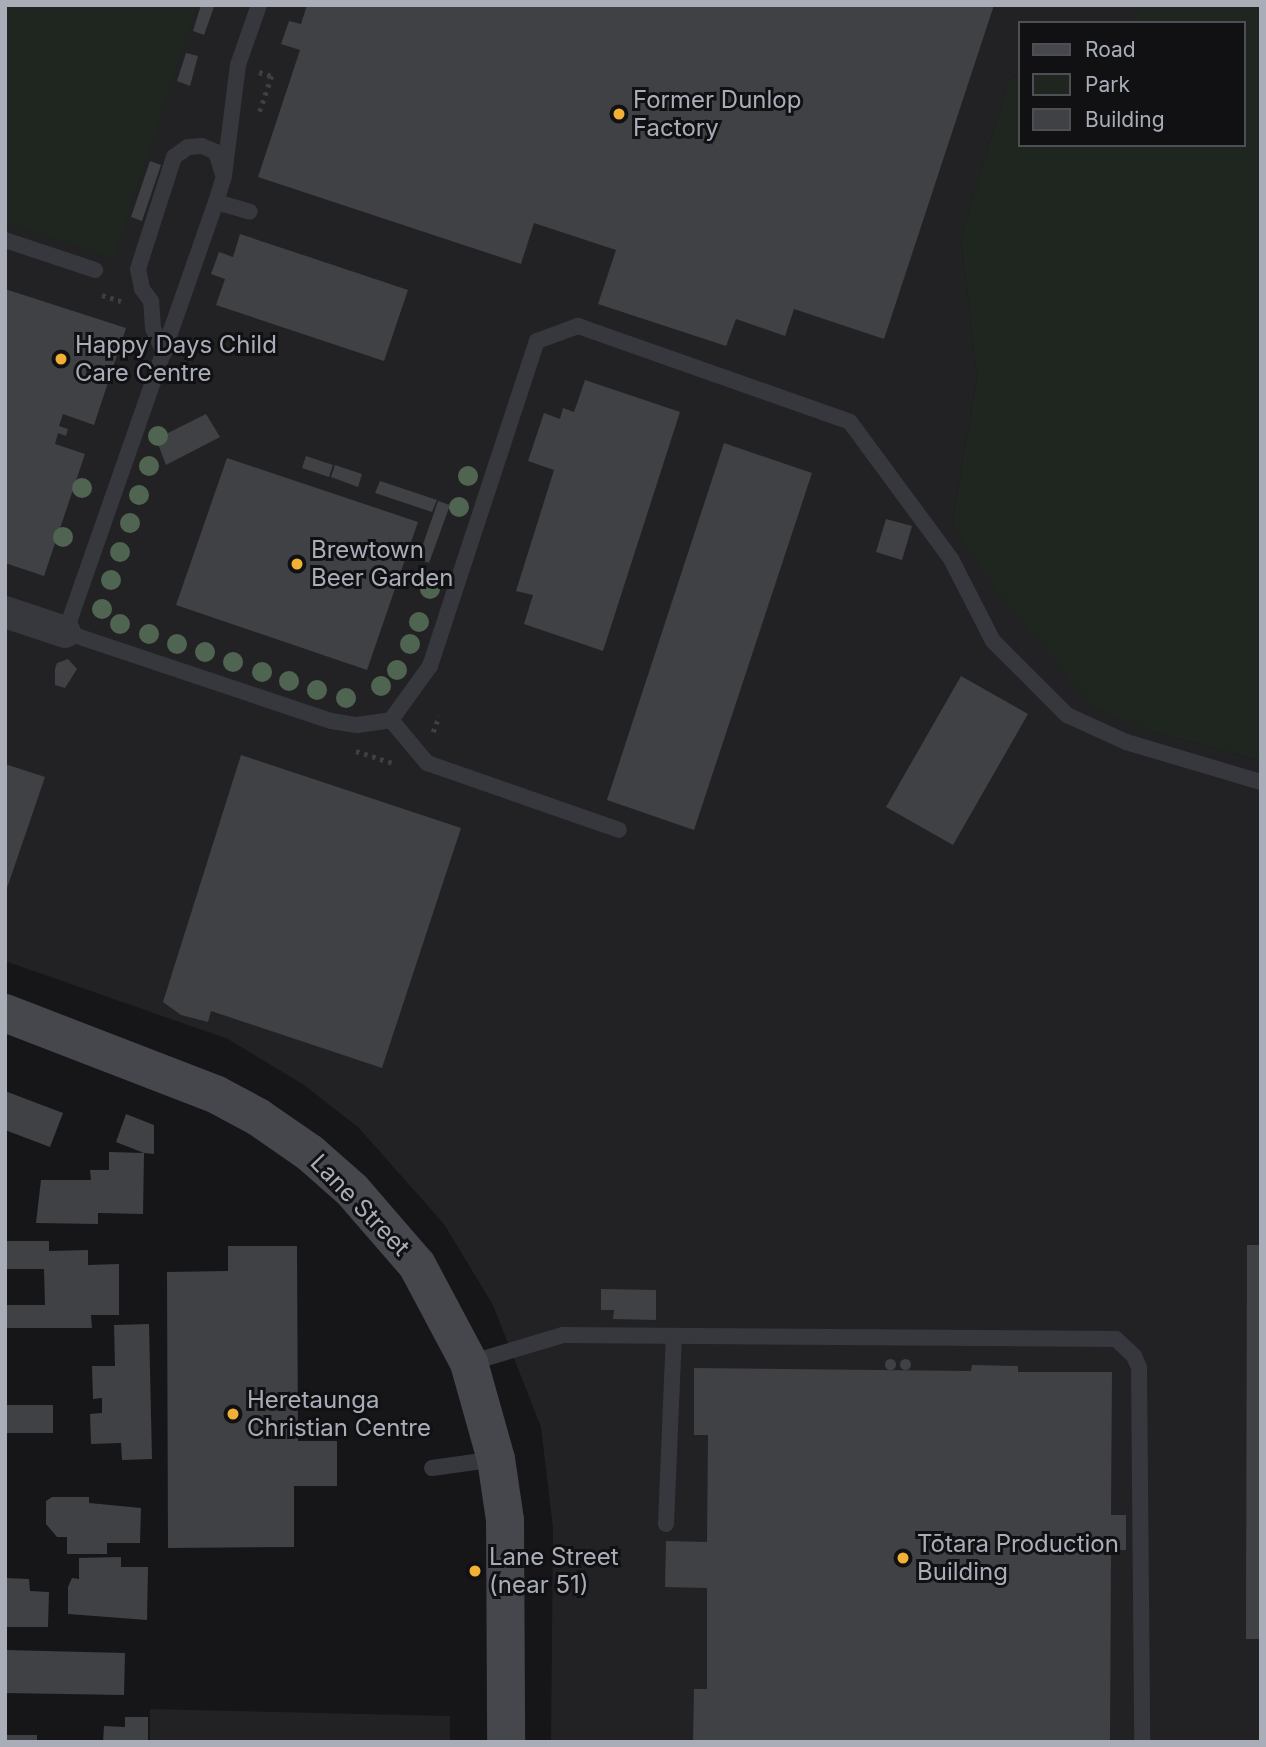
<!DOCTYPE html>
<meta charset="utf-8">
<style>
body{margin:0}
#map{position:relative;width:1266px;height:1747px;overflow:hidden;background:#161618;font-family:Inter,sans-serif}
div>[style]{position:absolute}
.built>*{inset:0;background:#222225}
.green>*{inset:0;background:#1e261f}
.building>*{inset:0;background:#404145}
.round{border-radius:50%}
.path>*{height:4.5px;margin-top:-2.25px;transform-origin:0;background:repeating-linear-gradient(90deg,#3d3f44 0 3.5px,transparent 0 8.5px)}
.lane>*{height:16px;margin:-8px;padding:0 8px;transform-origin:8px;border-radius:8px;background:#37383d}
.street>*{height:32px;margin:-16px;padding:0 16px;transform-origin:16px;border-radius:16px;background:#37383d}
.secondary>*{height:38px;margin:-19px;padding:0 19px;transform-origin:19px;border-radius:19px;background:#45474d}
.trees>*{width:20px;height:20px;margin:-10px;border-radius:50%;background:#506452}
.dots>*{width:19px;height:19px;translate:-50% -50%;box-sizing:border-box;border:4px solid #111113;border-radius:50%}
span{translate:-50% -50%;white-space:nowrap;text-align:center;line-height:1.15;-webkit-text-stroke:6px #111113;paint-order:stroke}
.poi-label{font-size:24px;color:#a8adb8}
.left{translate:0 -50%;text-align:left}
.street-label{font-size:24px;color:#a8adb8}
.frame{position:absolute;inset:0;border:7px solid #a8adb8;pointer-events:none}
.legend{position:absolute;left:1018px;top:21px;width:228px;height:126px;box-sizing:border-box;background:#111113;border:2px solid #4d4f55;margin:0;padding:9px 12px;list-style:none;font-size:21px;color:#a8adb8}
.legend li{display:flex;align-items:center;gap:14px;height:35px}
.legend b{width:35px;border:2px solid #4d4f55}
</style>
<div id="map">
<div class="built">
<i style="clip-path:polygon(5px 5px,1140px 5px,1132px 23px,1019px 23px,1019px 75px,1009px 80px,961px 237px,977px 378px,952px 524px,1148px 730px,1261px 761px,1261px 1742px,551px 1742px,553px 1528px,541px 1427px,493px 1305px,444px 1224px,359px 1128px,304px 1085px,228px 1039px,5px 961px)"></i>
<i style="clip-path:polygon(150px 1709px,450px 1716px,450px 1742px,150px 1742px)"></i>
</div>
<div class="green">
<i style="clip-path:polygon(5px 5px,197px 5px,113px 258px,5px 222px)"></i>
<i style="clip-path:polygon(1140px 5px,1261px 5px,1261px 761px,1148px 730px,1093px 707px,998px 593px,952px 524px,977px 378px,961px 237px,1009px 80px,1019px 75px,1019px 145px,1243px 145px,1243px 23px,1132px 23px)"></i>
</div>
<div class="building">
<i style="clip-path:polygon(201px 5px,214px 7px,204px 35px,193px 31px)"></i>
<i style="clip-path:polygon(307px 5px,994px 5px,884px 339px,794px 309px,785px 336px,736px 319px,726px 346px,598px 304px,616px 250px,534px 223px,521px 264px,258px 177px,300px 50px,281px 44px,289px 21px,301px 24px)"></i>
<i style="clip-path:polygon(186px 53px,198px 56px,190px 86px,177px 81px)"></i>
<i style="clip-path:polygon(150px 161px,161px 165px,142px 221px,131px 217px)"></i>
<i style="clip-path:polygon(240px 234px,408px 290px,384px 361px,216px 305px,225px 279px,211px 274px,219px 252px,233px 257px)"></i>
<i style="clip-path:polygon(5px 289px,126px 328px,94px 425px,63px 414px,59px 426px,68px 429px,66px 436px,58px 433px,55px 444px,85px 454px,44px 576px,5px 563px)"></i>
<i style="clip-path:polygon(585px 380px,680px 412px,603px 651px,524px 624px,533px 595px,516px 591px,554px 470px,528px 461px,544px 413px,560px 419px,563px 408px,574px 412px)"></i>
<i style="clip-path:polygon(206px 414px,220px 437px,166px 465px,156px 439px)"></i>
<i style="clip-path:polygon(724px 443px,812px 473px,694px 830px,607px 800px)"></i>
<i style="clip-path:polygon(306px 456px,333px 465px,329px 477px,302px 468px)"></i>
<i style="clip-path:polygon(227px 458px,418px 522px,367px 670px,176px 605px)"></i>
<i style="clip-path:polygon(335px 465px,362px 474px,358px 487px,331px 477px)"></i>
<i style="clip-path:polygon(380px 481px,437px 500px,432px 512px,375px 493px)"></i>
<i style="clip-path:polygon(438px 501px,450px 505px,429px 563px,418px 559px)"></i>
<i style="clip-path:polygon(886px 519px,912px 526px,902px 560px,876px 552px)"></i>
<i style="clip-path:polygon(68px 659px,77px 669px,65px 688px,55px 685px,55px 669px,57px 663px)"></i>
<i style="clip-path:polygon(961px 676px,1028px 714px,953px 845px,886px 807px)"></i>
<i style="clip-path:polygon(241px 755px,461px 828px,382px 1068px,211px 1011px,208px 1022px,181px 1015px,163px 1002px)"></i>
<i style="clip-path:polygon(5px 764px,45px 777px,6px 891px,5px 891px)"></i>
<i style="clip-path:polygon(5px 1091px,63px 1113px,50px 1147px,5px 1130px)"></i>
<i style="clip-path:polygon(126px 1114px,154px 1125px,154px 1154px,144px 1153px,143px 1214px,98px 1213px,98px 1224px,36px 1223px,41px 1180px,91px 1180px,90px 1170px,109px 1170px,109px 1152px,144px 1153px,116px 1142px)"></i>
<i style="clip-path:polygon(5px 1241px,49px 1241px,49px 1251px,88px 1250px,88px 1265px,119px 1264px,119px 1315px,91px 1315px,92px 1328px,5px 1328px,5px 1305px,45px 1305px,44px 1269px,5px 1269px)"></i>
<i style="clip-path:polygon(1247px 1245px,1261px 1245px,1261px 1639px,1246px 1639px)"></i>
<i style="clip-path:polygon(228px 1246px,297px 1246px,298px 1441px,337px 1441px,337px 1486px,294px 1486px,294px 1547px,168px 1548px,167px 1272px,228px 1271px)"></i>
<i style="clip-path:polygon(601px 1289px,656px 1290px,656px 1320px,613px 1319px,614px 1310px,601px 1310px)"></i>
<i style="clip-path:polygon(149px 1324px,152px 1459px,122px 1460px,121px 1443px,91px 1444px,90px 1414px,102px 1413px,102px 1398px,93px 1399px,92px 1366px,115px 1366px,114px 1325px)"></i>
<i class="round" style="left:884.5px;top:1358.5px;width:11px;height:11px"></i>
<i class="round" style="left:899.5px;top:1358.5px;width:11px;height:11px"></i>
<i style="clip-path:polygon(972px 1365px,1018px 1366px,1018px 1372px,1112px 1372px,1111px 1515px,1126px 1515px,1126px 1550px,1111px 1550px,1110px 1742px,693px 1742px,694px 1689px,707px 1689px,707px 1588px,665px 1587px,666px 1541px,707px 1542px,708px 1435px,694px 1435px,694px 1368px,971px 1371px)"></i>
<i style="clip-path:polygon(5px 1405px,53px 1405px,53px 1433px,5px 1433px)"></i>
<i style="clip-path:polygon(52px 1497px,89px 1497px,89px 1503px,141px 1508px,140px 1543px,107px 1543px,107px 1554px,67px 1554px,67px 1537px,57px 1537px,46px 1524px,46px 1501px)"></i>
<i style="clip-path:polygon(121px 1557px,121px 1567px,148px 1567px,147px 1620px,68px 1614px,68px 1587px,72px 1578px,79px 1579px,79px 1558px)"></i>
<i style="clip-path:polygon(5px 1578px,29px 1579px,30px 1591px,49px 1592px,48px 1627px,5px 1627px)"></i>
<i style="clip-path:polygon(5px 1650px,125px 1653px,124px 1695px,5px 1693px)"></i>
<i style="clip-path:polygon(125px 1717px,148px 1717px,148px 1742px,103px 1742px,104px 1726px,125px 1727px)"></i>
<i style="clip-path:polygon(5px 1735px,37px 1735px,37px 1742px,5px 1742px)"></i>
</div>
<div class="path">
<i style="left:259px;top:72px;width:14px;rotate:17deg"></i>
<i style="left:272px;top:76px;width:40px;rotate:108.9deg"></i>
<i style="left:102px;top:295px;width:20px;rotate:18deg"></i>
<i style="left:433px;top:732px;width:17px;rotate:-69deg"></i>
<i style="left:356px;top:751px;width:40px;rotate:18deg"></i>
</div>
<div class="lane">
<i style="left:259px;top:5px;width:64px;rotate:109.3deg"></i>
<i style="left:238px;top:65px;width:112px;rotate:97.2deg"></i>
<i style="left:224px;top:176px;width:27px;rotate:107deg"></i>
<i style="left:216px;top:202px;width:456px;rotate:109.3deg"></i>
<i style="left:65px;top:632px;width:280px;rotate:18.5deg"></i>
<i style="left:331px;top:721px;width:26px;rotate:9deg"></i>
<i style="left:357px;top:725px;width:34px;rotate:-8deg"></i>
<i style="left:391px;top:720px;width:56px;rotate:50.1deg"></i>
<i style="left:427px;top:763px;width:203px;rotate:19.2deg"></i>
<i style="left:216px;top:202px;width:35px;rotate:16deg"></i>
<i style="left:5px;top:240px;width:95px;rotate:18.4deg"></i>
<i style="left:164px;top:353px;width:27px;rotate:-114deg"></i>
<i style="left:153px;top:328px;width:27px;rotate:-94deg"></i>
<i style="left:151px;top:301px;width:15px;rotate:-127deg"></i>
<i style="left:142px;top:289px;width:20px;rotate:-101deg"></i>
<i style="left:138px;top:269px;width:118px;rotate:-72.2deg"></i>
<i style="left:174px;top:157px;width:17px;rotate:-36deg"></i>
<i style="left:188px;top:147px;width:14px;rotate:-4deg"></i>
<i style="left:202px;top:146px;width:15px;rotate:23deg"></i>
<i style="left:216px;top:152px;width:21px;rotate:73deg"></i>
<i style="left:391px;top:720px;width:67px;rotate:-54.2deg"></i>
<i style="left:430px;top:666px;width:342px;rotate:-71.8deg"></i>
<i style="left:537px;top:341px;width:44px;rotate:-20.1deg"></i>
<i style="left:578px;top:326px;width:288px;rotate:19.4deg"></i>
<i style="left:850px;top:422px;width:170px;rotate:53.6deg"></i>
<i style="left:951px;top:559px;width:92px;rotate:62.9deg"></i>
<i style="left:993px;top:641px;width:105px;rotate:45deg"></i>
<i style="left:1067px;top:715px;width:65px;rotate:24.6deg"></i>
<i style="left:1126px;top:742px;width:141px;rotate:16.5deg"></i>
<i style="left:469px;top:1363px;width:98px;rotate:-16.6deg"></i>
<i style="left:563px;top:1335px;width:553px;rotate:0.41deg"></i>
<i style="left:1116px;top:1339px;width:25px;rotate:43deg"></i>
<i style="left:1134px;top:1356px;width:13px;rotate:67deg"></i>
<i style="left:1139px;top:1368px;width:374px;rotate:89.5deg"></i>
<i style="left:432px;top:1468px;width:65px;rotate:-8deg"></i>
<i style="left:666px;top:1524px;width:188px;rotate:-87.6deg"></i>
</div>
<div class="street">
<i style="left:5px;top:612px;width:63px;rotate:18.4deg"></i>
</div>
<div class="secondary">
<i style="left:5px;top:1013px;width:227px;rotate:21.1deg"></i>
<i style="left:217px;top:1095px;width:47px;rotate:28.2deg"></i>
<i style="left:258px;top:1117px;width:63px;rotate:34.7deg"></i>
<i style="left:310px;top:1153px;width:56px;rotate:41.4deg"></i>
<i style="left:352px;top:1190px;width:99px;rotate:49.1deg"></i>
<i style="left:417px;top:1265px;width:111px;rotate:62deg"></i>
<i style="left:469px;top:1363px;width:100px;rotate:74.3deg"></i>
<i style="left:496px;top:1459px;width:62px;rotate:81.6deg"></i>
<i style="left:505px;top:1520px;width:222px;rotate:89.7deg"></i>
</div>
<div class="trees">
<i style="left:158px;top:436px"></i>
<i style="left:149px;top:466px"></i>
<i style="left:468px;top:476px"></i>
<i style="left:82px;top:488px"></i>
<i style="left:139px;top:495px"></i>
<i style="left:459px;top:507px"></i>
<i style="left:130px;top:523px"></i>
<i style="left:63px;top:537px"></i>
<i style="left:120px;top:552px"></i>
<i style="left:111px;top:580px"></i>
<i style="left:430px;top:589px"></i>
<i style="left:102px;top:609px"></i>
<i style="left:419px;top:622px"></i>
<i style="left:120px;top:624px"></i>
<i style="left:149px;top:634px"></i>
<i style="left:177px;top:644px"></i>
<i style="left:410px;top:644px"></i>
<i style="left:205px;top:652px"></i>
<i style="left:233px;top:662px"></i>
<i style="left:397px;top:670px"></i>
<i style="left:262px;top:672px"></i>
<i style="left:289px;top:681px"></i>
<i style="left:381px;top:686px"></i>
<i style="left:317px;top:690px"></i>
<i style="left:346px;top:698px"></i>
</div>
<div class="dots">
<i style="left:619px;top:114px;background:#f2b134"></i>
<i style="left:61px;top:359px;background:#f2b134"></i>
<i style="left:297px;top:564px;background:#f2b134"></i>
<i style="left:233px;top:1414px;background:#f2b134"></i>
<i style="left:903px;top:1558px;background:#f2b134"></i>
<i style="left:475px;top:1571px;background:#f2b134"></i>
</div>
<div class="poi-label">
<span class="left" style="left:633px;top:114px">Former Dunlop<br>Factory</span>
<span class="left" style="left:75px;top:359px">Happy Days Child<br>Care Centre</span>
<span class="left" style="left:311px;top:564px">Brewtown<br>Beer Garden</span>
<span class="left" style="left:247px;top:1414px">Heretaunga<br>Christian Centre</span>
<span class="left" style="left:917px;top:1558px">Tōtara Production<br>Building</span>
<span class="left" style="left:489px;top:1571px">Lane Street<br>(near 51)</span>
</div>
<div class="street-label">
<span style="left:360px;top:1205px;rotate:46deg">Lane Street</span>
</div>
<div class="frame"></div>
<ul class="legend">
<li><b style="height:9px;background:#45474d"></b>Road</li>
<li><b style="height:19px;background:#1e261f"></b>Park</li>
<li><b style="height:19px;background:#404145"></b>Building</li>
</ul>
</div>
